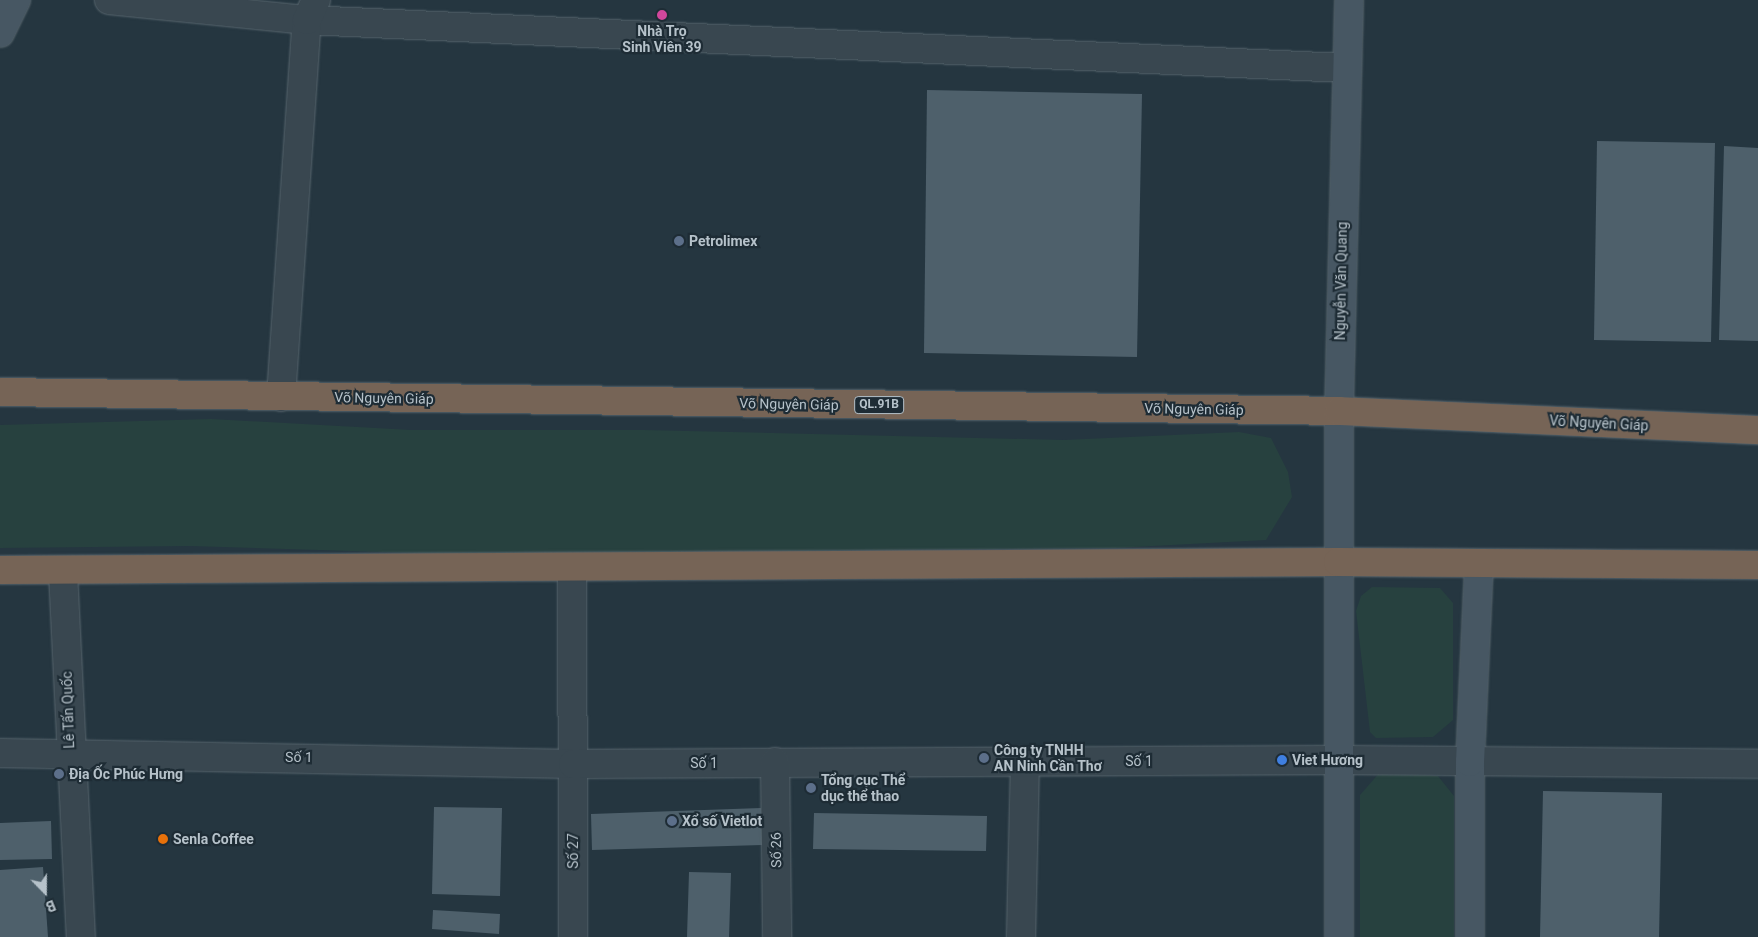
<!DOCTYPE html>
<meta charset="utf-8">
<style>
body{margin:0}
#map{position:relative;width:1758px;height:937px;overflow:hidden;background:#253640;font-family:Roboto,sans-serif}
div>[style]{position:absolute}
.green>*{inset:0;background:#27413f}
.building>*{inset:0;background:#4e606b}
.roads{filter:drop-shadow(0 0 1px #57656d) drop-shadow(0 0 1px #57656d)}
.street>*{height:28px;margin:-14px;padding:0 14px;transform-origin:14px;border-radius:14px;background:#394750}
.secondary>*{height:28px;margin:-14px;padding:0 14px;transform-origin:14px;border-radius:14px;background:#475763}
.highway>*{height:28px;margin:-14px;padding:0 14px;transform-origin:14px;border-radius:14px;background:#766456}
.dots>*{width:14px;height:14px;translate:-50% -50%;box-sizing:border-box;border:2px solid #1e2c35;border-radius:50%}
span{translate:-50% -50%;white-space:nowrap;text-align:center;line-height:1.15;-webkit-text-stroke:4.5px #1e2c35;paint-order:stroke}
.shield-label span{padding:1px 4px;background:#1e2c35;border:1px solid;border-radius:4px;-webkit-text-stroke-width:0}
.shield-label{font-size:12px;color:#b6c2ca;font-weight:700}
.poi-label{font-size:14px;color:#b6c2ca;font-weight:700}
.left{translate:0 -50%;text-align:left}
.street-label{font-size:14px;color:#b6c2ca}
.north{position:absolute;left:20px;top:867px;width:50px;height:50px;-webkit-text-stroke:4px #1e2c35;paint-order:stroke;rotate:158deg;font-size:14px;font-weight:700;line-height:20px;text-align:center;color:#b6c2ca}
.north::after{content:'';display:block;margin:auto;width:18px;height:22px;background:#b6c2ca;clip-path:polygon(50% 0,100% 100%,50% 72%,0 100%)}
</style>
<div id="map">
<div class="green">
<i style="clip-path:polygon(211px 419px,411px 430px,644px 430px,1064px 440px,1239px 432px,1271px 438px,1288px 472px,1292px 497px,1266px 540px,1115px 548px,448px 554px,191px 546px,0 548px,0 425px)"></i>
<i style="clip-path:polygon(1372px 587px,1440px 588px,1453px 603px,1453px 720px,1433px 737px,1376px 738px,1370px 732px,1356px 611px,1361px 596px)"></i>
<i style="clip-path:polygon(1381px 771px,1438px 776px,1454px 796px,1454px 937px,1360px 937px,1360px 795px)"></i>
</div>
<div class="building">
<i style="clip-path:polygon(927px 90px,1142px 94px,1137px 357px,924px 353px)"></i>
<i style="clip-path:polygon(1597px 141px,1715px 143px,1711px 342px,1594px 340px)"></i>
<i style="clip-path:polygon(1724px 146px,1758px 148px,1758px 341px,1719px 340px)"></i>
<i style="clip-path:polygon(1543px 791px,1662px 793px,1659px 937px,1540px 937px)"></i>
<i style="clip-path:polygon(434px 807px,502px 808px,500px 896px,432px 894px)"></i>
<i style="clip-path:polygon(761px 808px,762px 845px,592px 850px,591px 814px)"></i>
<i style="clip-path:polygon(814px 813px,987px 816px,986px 851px,813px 849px)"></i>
<i style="clip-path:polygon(51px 821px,52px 859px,0 860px,0 823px)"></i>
<i style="clip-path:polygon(43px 867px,48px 937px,0 937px,0 870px)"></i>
<i style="clip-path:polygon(689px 872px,731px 873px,729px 937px,687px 937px)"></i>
<i style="clip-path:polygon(433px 910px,500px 914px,499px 934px,432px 929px)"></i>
</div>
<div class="roads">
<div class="street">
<i style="left:109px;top:0;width:199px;rotate:5.8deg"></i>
<i style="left:307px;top:20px;width:1038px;rotate:2.65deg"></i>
<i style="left:281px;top:397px;width:378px;rotate:-86.1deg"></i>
<i style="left:307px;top:20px;width:22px;rotate:-66deg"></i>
<i style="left:572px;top:568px;width:369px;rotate:89.8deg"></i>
<i style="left:63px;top:572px;width:365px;rotate:87.2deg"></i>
<i style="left:0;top:753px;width:573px;rotate:1.1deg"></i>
<i style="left:573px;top:764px;width:766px;rotate:-0.3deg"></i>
<i style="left:1339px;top:760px;width:419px;rotate:0.5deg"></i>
<i style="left:775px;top:762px;width:175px;rotate:89.3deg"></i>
<i style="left:1021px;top:937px;width:175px;rotate:-88.7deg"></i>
</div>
<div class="secondary">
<i style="left:0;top:33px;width:37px;rotate:-64deg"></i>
<i style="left:1339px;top:937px;width:526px;rotate:-90deg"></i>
<i style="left:1339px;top:411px;width:411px;rotate:-88.6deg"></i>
<i style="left:1470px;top:937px;width:175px;rotate:-90deg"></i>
<i style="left:1470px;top:762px;width:196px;rotate:-87.4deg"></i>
</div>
<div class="highway">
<i style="left:0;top:392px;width:1339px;rotate:0.81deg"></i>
<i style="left:1339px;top:411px;width:419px;rotate:2.6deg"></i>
<i style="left:0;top:570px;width:1338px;rotate:-0.34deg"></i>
<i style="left:1338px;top:562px;width:420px;rotate:0.4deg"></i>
</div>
</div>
<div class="dots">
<i style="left:662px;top:15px;background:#d1479c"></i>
<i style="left:679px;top:241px;background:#5c6f8a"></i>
<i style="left:984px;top:758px;background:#5c6f8a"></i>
<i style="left:1282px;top:760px;background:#3f7fe0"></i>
<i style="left:59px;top:774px;background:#5c6f8a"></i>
<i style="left:811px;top:788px;background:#5c6f8a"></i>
<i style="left:672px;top:821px;background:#5c6f8a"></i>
<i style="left:163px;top:839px;background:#e8710a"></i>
</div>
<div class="shield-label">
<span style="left:879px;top:405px">QL.91B</span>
</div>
<div class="poi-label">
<span style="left:662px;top:39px">Nhà Trọ<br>Sinh Viên 39</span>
<span class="left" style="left:689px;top:241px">Petrolimex</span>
<span class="left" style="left:994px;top:758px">Công ty TNHH<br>AN Ninh Cần Thơ</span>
<span class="left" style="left:1292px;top:760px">Viet Hương</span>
<span class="left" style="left:69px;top:774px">Địa Ốc Phúc Hưng</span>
<span class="left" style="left:821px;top:788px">Tổng cục Thể<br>dục thể thao</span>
<span class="left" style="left:682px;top:821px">Xổ số Vietlot</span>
<span class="left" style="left:173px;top:839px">Senla Coffee</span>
</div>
<div class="street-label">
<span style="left:1341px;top:281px;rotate:-89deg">Nguyễn Văn Quang</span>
<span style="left:384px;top:398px;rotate:1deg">Võ Nguyên Giáp</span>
<span style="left:789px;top:404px;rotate:1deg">Võ Nguyên Giáp</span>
<span style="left:1194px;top:409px;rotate:1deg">Võ Nguyên Giáp</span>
<span style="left:1599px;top:423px;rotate:3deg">Võ Nguyên Giáp</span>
<span style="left:68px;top:710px;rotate:-92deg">Lê Tấn Quốc</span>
<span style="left:299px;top:757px;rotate:1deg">Số 1</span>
<span style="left:1139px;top:761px">Số 1</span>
<span style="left:704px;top:763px">Số 1</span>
<span style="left:776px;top:850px;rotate:-91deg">Số 26</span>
<span style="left:573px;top:851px;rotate:-90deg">Số 27</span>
</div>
<div class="north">B</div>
</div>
